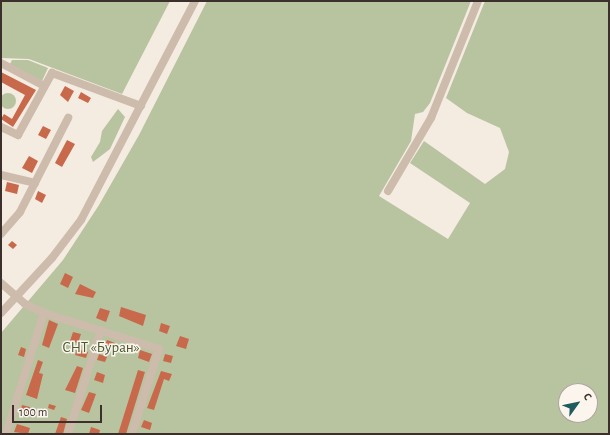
<!DOCTYPE html>
<meta charset="utf-8">
<style>
body{margin:0}
#map{position:relative;width:610px;height:435px;overflow:hidden;background:#f4ebe1;font-family:"Alegreya Sans",sans-serif}
div>[style]{position:absolute}
.green>*{inset:0;background:#b8c4a0}
.round{border-radius:50%}
.building>*{inset:0;background:#c8694b}
.minor>*{height:8px;margin:-4px;padding:0 4px;transform-origin:4px;border-radius:4px;background:#cdbbac}
span{translate:-50% -50%;white-space:nowrap;text-align:center;line-height:1.15;-webkit-text-stroke:3px #fbf5ee;paint-order:stroke}
.park-label{font-size:15px;color:#4a5a2e}
.frame{position:absolute;inset:0;border:2px solid #3b302b;pointer-events:none}
.north{position:absolute;left:558px;top:383px;width:40px;height:40px;box-sizing:border-box;background:#fbf5ee;border:1px solid #aea6a0;border-radius:50%;rotate:57deg;font-size:11px;font-weight:700;line-height:16px;text-align:center;color:#3b302b}
.north::after{content:'';display:block;margin:auto;width:14px;height:18px;background:#1f5a5e;clip-path:polygon(50% 0,100% 100%,50% 72%,0 100%)}
.scale{position:absolute;left:12px;top:405px;width:90px;height:18px;box-sizing:border-box;border:2px solid #3b302b;border-top:0;padding-left:5px;font-size:12px;line-height:14px;white-space:nowrap;color:#3b302b;-webkit-text-stroke:3px #fbf5ee;paint-order:stroke}
</style>
<div id="map">
<div class="green">
<i style="clip-path:polygon(1px 1px,170px 1px,122px 94px,29px 59px,1px 58px)"></i>
<i style="clip-path:polygon(evenodd,207px 1px,471px 1px,430px 103px,423px 112px,415px 114px,411px 141px,379px 196px,448px 239px,470px 203px,410px 163px,424px 141px,485px 184px,505px 169px,509px 152px,500px 128px,467px 113px,446px 98px,485px 1px,609px 1px,609px 434px,1px 434px,1px 333px,63px 260px,99px 205px,139px 135px,207px 1px,566px 391px,590px 391px,590px 415px,566px 415px,566px 391px)"></i>
<i style="clip-path:polygon(12px 60px,28px 60px,48px 68px,42px 81px,10px 64px)"></i>
<i class="round" style="left:0;top:93px;width:16px;height:16px"></i>
<i style="clip-path:polygon(118px 109px,125px 117px,110px 149px,93px 162px,91px 157px,100px 142px,102px 131px)"></i>
</div>
<div class="building">
<i style="clip-path:polygon(1px 72px,36px 90px,13px 127px,1px 119px,4px 114px,12px 119px,25px 95px,1px 82px)"></i>
<i style="clip-path:polygon(65px 86px,74px 91px,68px 102px,60px 95px)"></i>
<i style="clip-path:polygon(81px 92px,91px 98px,88px 103px,78px 98px)"></i>
<i style="clip-path:polygon(43px 126px,51px 130px,46px 139px,38px 135px)"></i>
<i style="clip-path:polygon(67px 140px,75px 144px,62px 167px,55px 163px)"></i>
<i style="clip-path:polygon(29px 156px,38px 161px,32px 173px,22px 168px)"></i>
<i style="clip-path:polygon(7px 182px,19px 185px,17px 194px,5px 191px)"></i>
<i style="clip-path:polygon(38px 191px,46px 195px,42px 203px,35px 199px)"></i>
<i style="clip-path:polygon(12px 241px,17px 245px,13px 249px,8px 245px)"></i>
<i style="clip-path:polygon(65px 273px,73px 277px,68px 288px,60px 284px)"></i>
<i style="clip-path:polygon(80px 284px,96px 292px,93px 298px,75px 294px)"></i>
<i style="clip-path:polygon(121px 307px,146px 315px,143px 326px,119px 316px)"></i>
<i style="clip-path:polygon(100px 308px,110px 311px,106px 322px,96px 318px)"></i>
<i style="clip-path:polygon(49px 320px,58px 324px,49px 348px,42px 345px)"></i>
<i style="clip-path:polygon(161px 323px,170px 326px,167px 334px,159px 331px)"></i>
<i style="clip-path:polygon(73px 332px,81px 334px,78px 343px,70px 341px)"></i>
<i style="clip-path:polygon(180px 336px,189px 339px,186px 349px,176px 346px)"></i>
<i style="clip-path:polygon(107px 340px,115px 343px,113px 348px,105px 345px)"></i>
<i style="clip-path:polygon(21px 347px,26px 349px,24px 357px,18px 355px)"></i>
<i style="clip-path:polygon(77px 349px,88px 352px,86px 358px,75px 355px)"></i>
<i style="clip-path:polygon(140px 350px,152px 354px,149px 362px,138px 358px)"></i>
<i style="clip-path:polygon(99px 354px,107px 357px,105px 362px,97px 360px)"></i>
<i style="clip-path:polygon(165px 354px,173px 356px,171px 363px,163px 361px)"></i>
<i style="clip-path:polygon(38px 360px,43px 362px,39px 373px,43px 374px,37px 399px,26px 395px)"></i>
<i style="clip-path:polygon(77px 366px,83px 368px,75px 393px,65px 390px)"></i>
<i style="clip-path:polygon(138px 370px,145px 372px,126px 434px,118px 434px)"></i>
<i style="clip-path:polygon(161px 371px,172px 374px,169px 381px,164px 379px,154px 410px,147px 408px)"></i>
<i style="clip-path:polygon(97px 372px,105px 375px,103px 383px,94px 380px)"></i>
<i style="clip-path:polygon(89px 392px,96px 394px,89px 413px,81px 410px)"></i>
<i style="clip-path:polygon(49px 404px,56px 406px,54px 410px,48px 408px)"></i>
<i style="clip-path:polygon(22px 405px,30px 407px,27px 416px,20px 413px)"></i>
<i style="clip-path:polygon(61px 417px,67px 419px,63px 434px,55px 434px)"></i>
<i style="clip-path:polygon(144px 420px,152px 423px,150px 430px,141px 427px)"></i>
<i style="clip-path:polygon(17px 424px,30px 428px,28px 434px,14px 432px)"></i>
<i style="clip-path:polygon(91px 427px,100px 430px,99px 434px,89px 434px)"></i>
</div>
<div class="minor">
<i style="left:1px;top:63px;width:49px;rotate:28.1deg"></i>
<i style="left:1px;top:127px;width:19px;rotate:25deg"></i>
<i style="left:18px;top:135px;width:71px;rotate:-61.3deg"></i>
<i style="left:52px;top:73px;width:95px;rotate:20.3deg"></i>
<i style="left:1px;top:175px;width:35px;rotate:13deg"></i>
<i style="left:388px;top:191px;width:85px;rotate:-59.5deg"></i>
<i style="left:431px;top:118px;width:126px;rotate:-68.1deg"></i>
<i style="left:1px;top:234px;width:29px;rotate:-49deg"></i>
<i style="left:20px;top:212px;width:106px;rotate:-62.9deg"></i>
<i style="left:1px;top:283px;width:32px;rotate:41deg"></i>
<i style="left:25px;top:304px;width:21px;rotate:25deg"></i>
<i style="left:44px;top:313px;width:121px;rotate:17.4deg"></i>
<i style="left:159px;top:349px;width:89px;rotate:107.6deg"></i>
<i style="left:1px;top:313px;width:75px;rotate:-47.2deg"></i>
<i style="left:52px;top:258px;width:48px;rotate:-52.7deg"></i>
<i style="left:81px;top:220px;width:247px;rotate:-62.5deg"></i>
<i style="left:6px;top:434px;width:127px;rotate:-72.6deg"></i>
<i style="left:68px;top:434px;width:109px;rotate:-72.4deg"></i>
</div>
<div class="park-label">
<span style="left:101px;top:348px">СНТ «Буран»</span>
</div>
<div class="frame"></div>
<div class="north">С</div>
<div class="scale">100 m</div>
</div>
